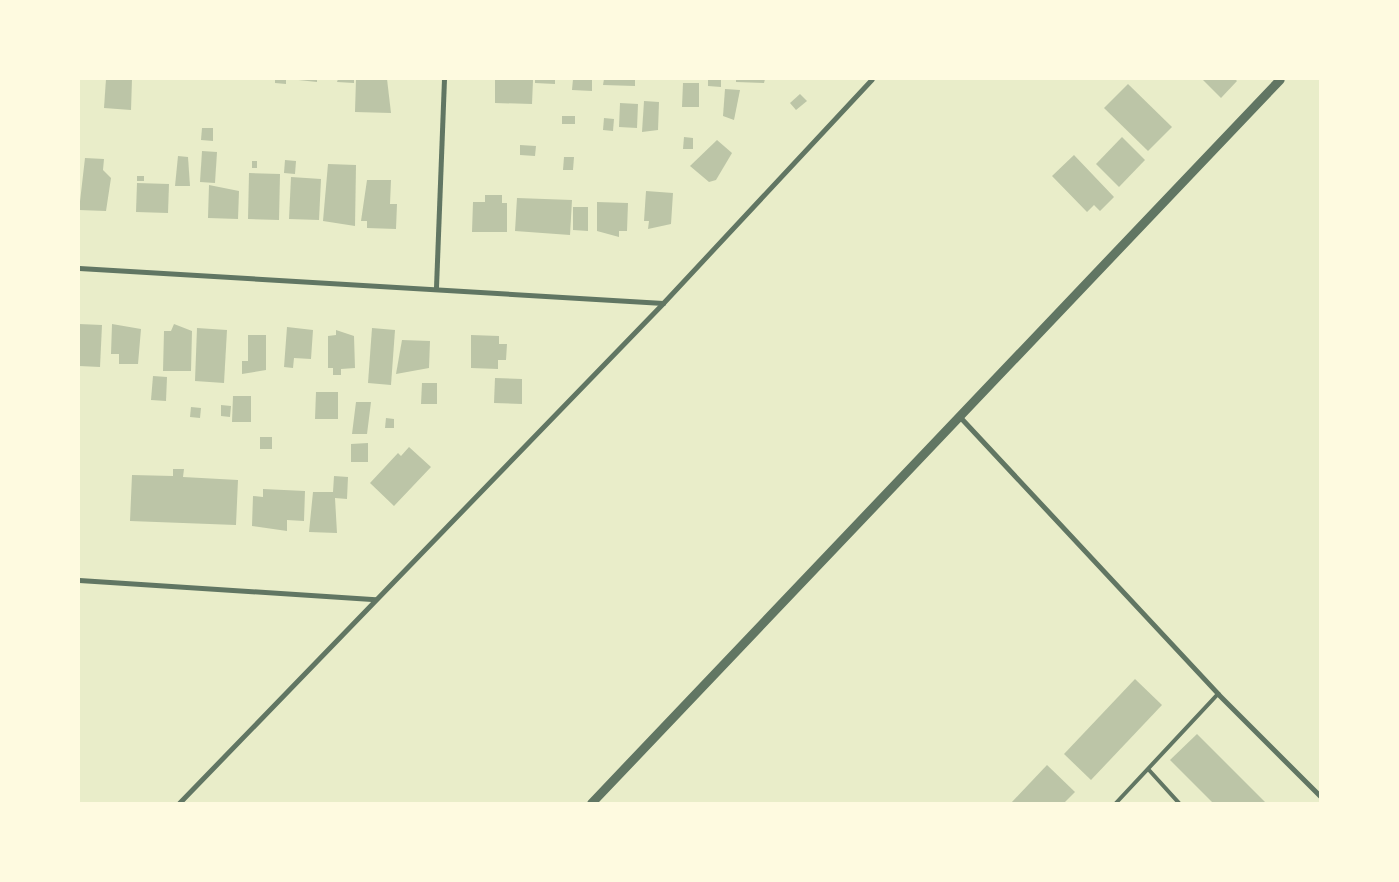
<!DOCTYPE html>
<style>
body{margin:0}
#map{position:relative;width:1399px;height:882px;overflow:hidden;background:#e9edc9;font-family:Rubik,sans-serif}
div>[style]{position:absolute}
.building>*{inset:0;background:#bcc5a7}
.service>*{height:4px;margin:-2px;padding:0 2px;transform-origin:2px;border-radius:2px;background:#617663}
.minor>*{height:5px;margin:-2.5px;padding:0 2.5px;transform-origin:2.5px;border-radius:2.5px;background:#617663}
.tertiary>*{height:9px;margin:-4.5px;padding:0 4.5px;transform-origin:4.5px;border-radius:4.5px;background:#617663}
span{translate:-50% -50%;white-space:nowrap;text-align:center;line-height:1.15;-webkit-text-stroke:4px #fefae0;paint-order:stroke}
.frame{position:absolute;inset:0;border:80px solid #fefae0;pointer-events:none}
</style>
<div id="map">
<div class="building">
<i style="clip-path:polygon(106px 79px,132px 79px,131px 110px,104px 108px)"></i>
<i style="clip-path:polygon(275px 79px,286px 79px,286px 84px,275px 83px)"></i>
<i style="clip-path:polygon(289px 79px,317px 79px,317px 82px)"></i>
<i style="clip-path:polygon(338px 79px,354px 79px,354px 83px,337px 82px)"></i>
<i style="clip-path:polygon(356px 79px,387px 79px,391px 113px,355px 112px)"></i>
<i style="clip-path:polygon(495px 79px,533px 80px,532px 104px,495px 103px)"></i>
<i style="clip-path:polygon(535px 79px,555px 79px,555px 84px,535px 83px)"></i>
<i style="clip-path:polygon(573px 79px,592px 79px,592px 91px,572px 90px)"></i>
<i style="clip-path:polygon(604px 79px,635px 79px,635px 86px,603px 85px)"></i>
<i style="clip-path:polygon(708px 79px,721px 79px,721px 87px,708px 86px)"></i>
<i style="clip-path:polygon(736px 79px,765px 79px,764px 83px,736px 82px)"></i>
<i style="clip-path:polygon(1202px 79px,1235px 79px,1237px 81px,1221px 98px)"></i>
<i style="clip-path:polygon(683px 83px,699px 83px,699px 107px,682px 107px)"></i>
<i style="clip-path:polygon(1128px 84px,1172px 127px,1148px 151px,1104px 108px)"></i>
<i style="clip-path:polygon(725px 89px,740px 90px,734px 120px,723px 116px)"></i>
<i style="clip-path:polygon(800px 94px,807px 101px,796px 110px,790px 103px)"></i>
<i style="clip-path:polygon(644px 101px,659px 102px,658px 130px,642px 132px)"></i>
<i style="clip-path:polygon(620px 103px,638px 104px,637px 128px,619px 127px)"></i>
<i style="clip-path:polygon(562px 116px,575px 116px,575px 124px,562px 124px)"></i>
<i style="clip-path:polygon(604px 118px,614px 119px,613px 131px,603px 130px)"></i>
<i style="clip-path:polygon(202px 128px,213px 128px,213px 141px,201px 140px)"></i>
<i style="clip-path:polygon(684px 137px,693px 138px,693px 149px,683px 149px)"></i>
<i style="clip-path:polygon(1122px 137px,1145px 160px,1119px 187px,1096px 164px)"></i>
<i style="clip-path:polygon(717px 140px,732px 153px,716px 180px,709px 182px,690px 166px)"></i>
<i style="clip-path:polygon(520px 145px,536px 146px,535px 156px,520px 155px)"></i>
<i style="clip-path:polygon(202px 151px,217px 152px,215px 183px,200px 182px)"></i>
<i style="clip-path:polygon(1074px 155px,1114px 197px,1100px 211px,1094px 205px,1087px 212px,1052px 176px)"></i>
<i style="clip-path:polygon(178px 156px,188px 157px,190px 186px,175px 186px)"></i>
<i style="clip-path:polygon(564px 157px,574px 157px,573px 170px,563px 170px)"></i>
<i style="clip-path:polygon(85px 158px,104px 159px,103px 170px,111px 178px,106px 211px,79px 210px)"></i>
<i style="clip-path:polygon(285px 160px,296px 161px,295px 174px,284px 173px)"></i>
<i style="clip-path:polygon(252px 161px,257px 161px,257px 168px,252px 168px)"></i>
<i style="clip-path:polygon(328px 164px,356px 165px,355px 226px,323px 221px)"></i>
<i style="clip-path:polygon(249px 173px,280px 174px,279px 220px,248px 219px)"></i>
<i style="clip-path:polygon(137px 176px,144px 176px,144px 181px,137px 181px)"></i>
<i style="clip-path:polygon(291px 177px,321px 179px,319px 220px,289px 219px)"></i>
<i style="clip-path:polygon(367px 180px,391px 180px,390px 204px,397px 204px,396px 229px,367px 228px,367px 221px,361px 221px)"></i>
<i style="clip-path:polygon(137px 183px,169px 184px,168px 213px,136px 212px)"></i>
<i style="clip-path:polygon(209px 185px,239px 191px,238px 219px,208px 218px)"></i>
<i style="clip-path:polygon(646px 191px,673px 193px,671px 224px,648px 229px,649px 221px,644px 221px)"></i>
<i style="clip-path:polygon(485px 195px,502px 195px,502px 203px,507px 203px,507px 232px,472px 232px,473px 202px,485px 202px)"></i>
<i style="clip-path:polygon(517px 198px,572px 200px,570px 235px,515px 231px)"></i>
<i style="clip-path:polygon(597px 202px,628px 203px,627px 231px,619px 231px,619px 237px,597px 231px)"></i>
<i style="clip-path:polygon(573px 207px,588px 207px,588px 231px,573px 230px)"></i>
<i style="clip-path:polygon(79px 324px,102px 325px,100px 367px,79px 366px)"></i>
<i style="clip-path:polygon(112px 324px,141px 329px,138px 364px,119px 364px,119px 354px,111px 354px)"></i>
<i style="clip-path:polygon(174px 324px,192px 331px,191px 371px,163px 371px,164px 331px,171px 331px)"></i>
<i style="clip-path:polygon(287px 327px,313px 330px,311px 359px,294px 358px,293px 368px,284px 367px)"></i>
<i style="clip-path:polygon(197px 328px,227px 330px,224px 383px,195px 381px)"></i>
<i style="clip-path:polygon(372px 328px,395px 330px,391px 385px,368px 383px)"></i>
<i style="clip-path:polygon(336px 330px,354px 336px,355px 368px,341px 369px,341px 375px,333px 375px,333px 368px,328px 368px,328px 336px,336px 335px)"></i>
<i style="clip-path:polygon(248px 335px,266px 335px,266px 370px,242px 374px,242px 361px,248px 361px)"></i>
<i style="clip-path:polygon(471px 335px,499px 336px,499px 344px,507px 344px,506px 360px,498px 360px,498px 369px,471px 368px)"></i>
<i style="clip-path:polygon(402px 340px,430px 341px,429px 368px,396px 374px)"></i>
<i style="clip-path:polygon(153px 376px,167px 377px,166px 401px,151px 400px)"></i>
<i style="clip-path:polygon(495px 378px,522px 379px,522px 404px,494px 403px)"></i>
<i style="clip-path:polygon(422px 383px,437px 383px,437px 404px,421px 404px)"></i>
<i style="clip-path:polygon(316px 392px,338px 392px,338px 419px,315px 419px)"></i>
<i style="clip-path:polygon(233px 396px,251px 396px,251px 422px,232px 422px)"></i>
<i style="clip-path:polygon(356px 402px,371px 402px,367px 434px,352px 434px)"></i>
<i style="clip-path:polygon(221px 405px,231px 406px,230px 417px,221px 416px)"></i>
<i style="clip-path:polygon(191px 407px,201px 408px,200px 418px,190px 417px)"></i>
<i style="clip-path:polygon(386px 418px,394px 419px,394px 428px,385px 428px)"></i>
<i style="clip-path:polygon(260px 437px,272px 437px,272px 449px,260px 449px)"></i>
<i style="clip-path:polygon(368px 443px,368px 462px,351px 462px,351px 444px)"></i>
<i style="clip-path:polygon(409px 447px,431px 467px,394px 506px,370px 483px,398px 453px,401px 456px)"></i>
<i style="clip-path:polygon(173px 469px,184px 469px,183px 477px,238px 480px,236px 525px,130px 521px,132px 475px,173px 476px)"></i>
<i style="clip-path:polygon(334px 476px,348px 477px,347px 499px,335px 498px,337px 533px,309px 532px,313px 492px,333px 492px)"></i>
<i style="clip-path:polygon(263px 489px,305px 491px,304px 521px,287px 520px,287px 531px,252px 526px,253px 496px,263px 497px)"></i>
<i style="clip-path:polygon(1135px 679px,1162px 705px,1091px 780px,1064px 754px)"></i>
<i style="clip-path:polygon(1197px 734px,1266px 803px,1213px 803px,1170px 760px)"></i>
<i style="clip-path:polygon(1047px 765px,1075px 792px,1064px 803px,1011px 803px)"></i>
</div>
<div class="service">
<i style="left:1149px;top:770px;width:45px;rotate:47.7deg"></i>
<i style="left:1116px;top:803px;width:149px;rotate:-46.9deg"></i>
</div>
<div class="minor">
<i style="left:79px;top:268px;width:585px;rotate:3.43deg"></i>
<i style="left:436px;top:287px;width:208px;rotate:-87.8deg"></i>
<i style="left:959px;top:416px;width:380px;rotate:47deg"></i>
<i style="left:1218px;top:694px;width:144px;rotate:45deg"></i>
<i style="left:79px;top:580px;width:297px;rotate:3.7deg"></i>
<i style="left:179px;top:803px;width:696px;rotate:-45.93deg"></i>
<i style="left:663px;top:303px;width:306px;rotate:-47deg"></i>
</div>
<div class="tertiary">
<i style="left:591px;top:803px;width:999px;rotate:-46.42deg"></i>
</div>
<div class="frame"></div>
</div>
